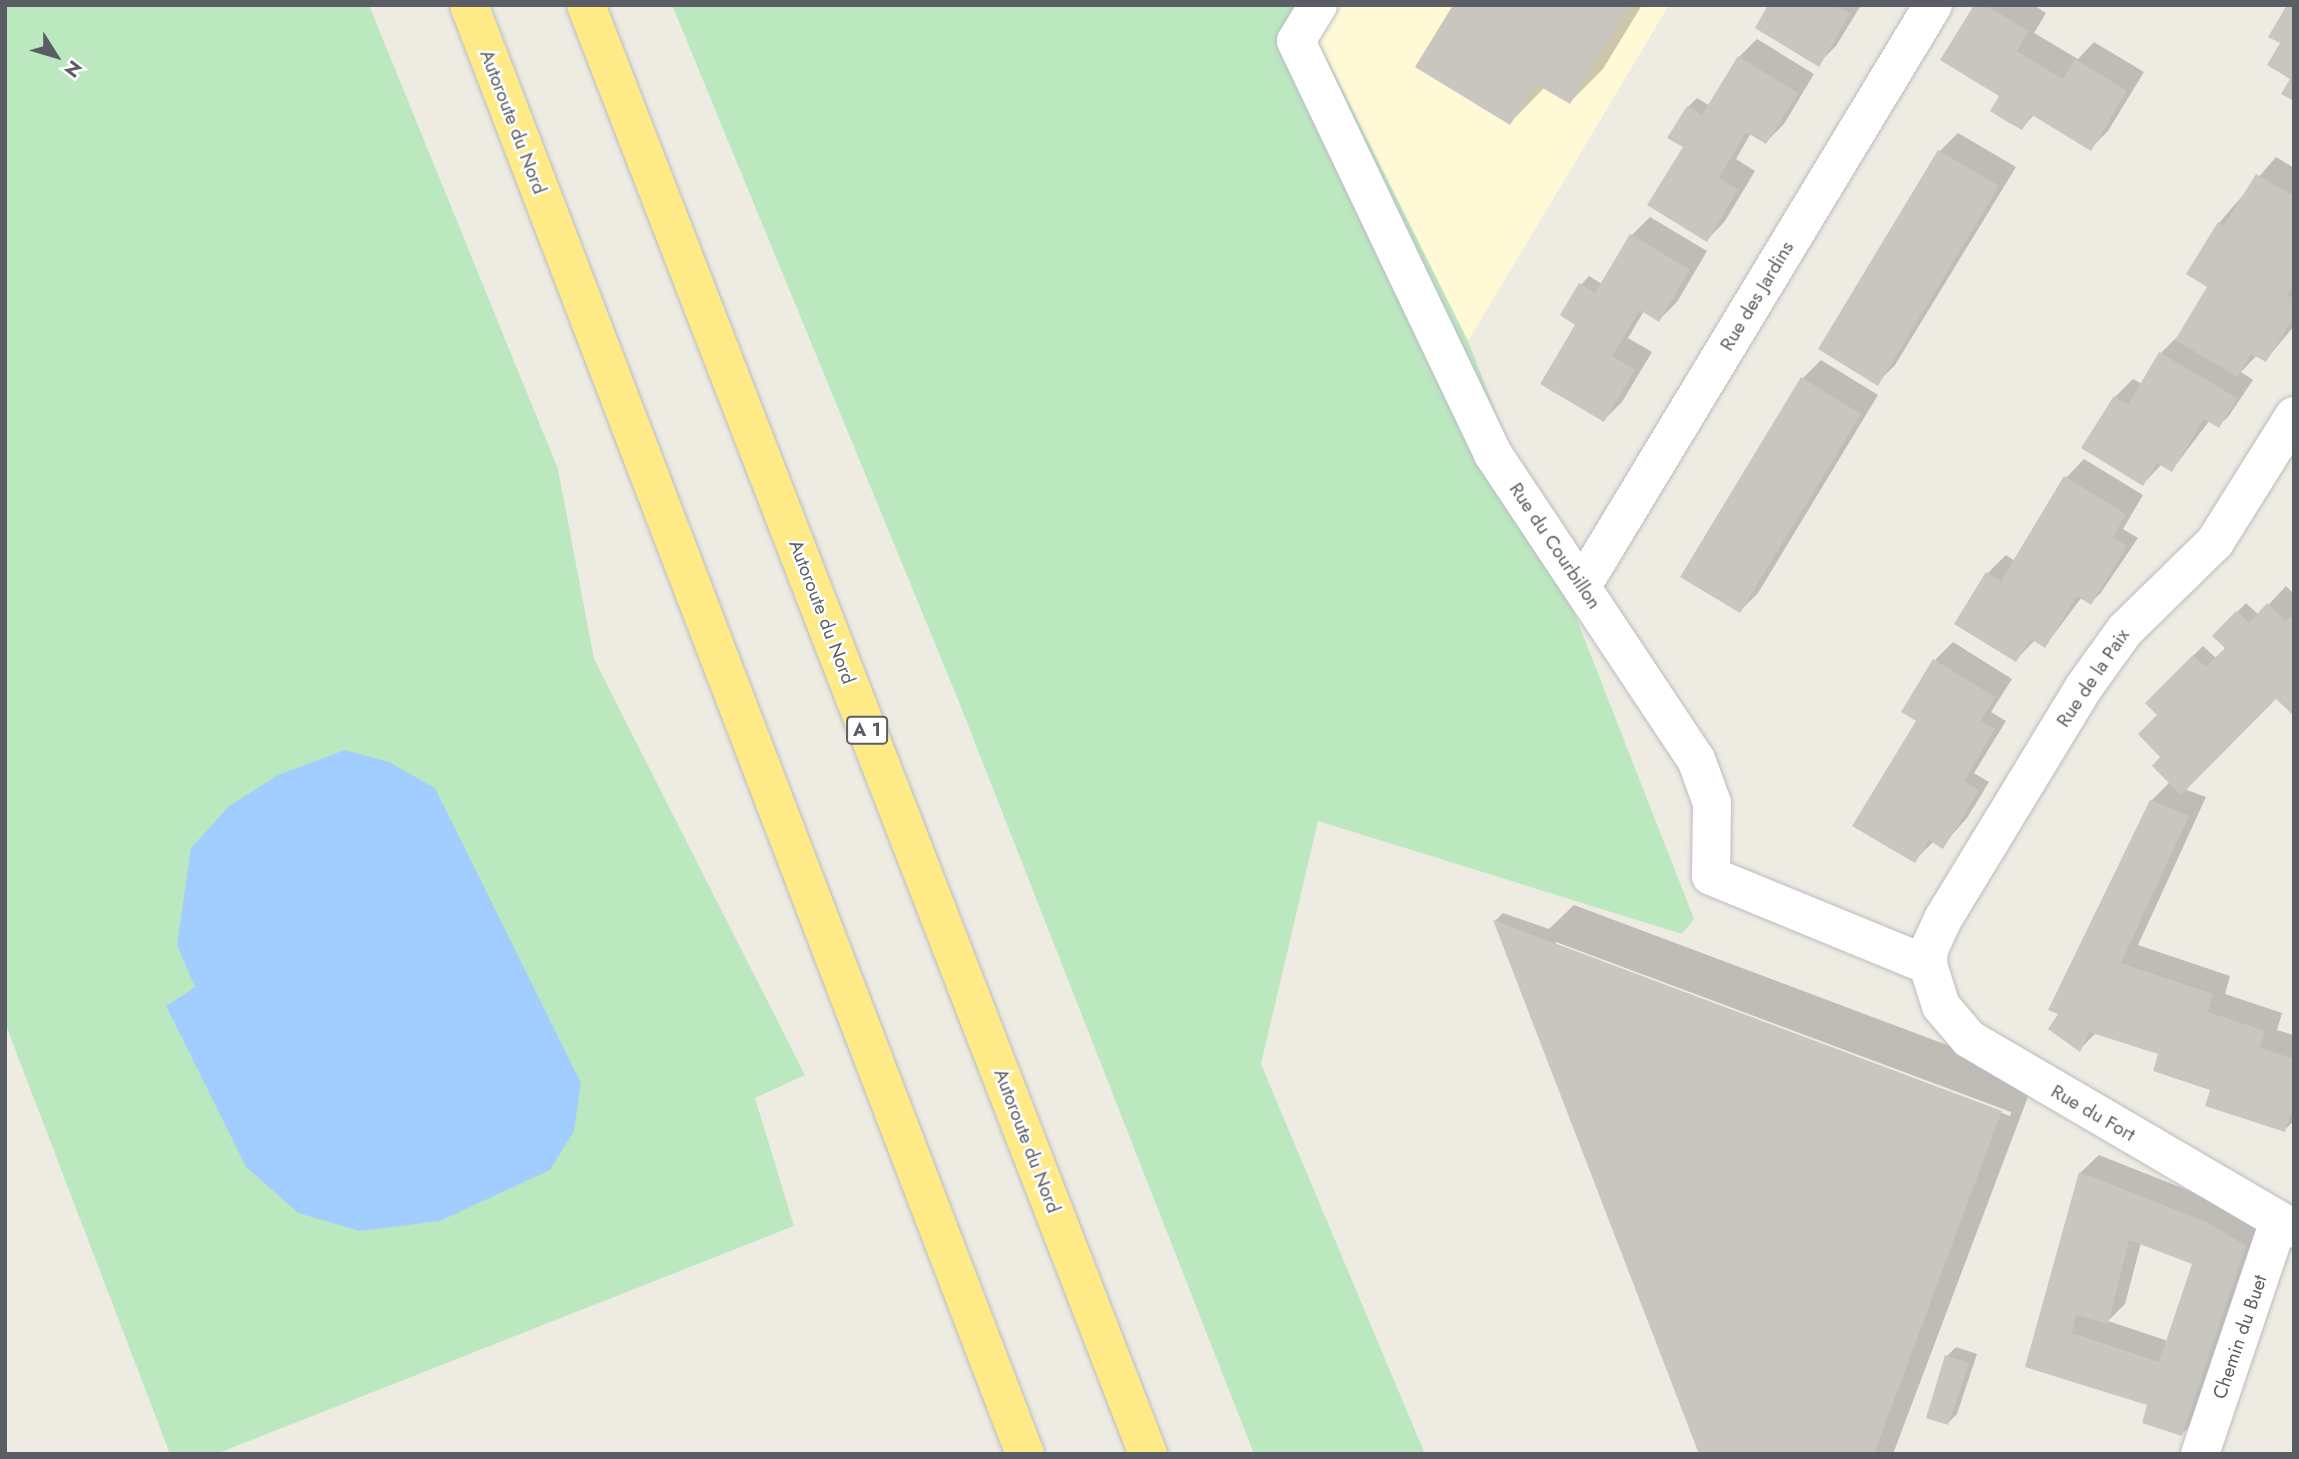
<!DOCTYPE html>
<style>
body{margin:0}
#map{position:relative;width:2299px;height:1459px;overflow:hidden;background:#eeece2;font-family:Jost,sans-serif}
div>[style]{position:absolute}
.commercial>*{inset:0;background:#fff9d6}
.green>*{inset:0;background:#bce8c0}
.water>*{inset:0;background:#a1ceff}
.shadow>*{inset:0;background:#0003}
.building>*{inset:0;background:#c9c6bf}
.roads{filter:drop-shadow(0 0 2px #babcc2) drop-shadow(0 0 2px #babcc2)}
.minor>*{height:38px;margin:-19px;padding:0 19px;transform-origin:19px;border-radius:19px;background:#fff}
.highway>*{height:38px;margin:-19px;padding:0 19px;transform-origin:19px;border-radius:19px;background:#ffea88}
span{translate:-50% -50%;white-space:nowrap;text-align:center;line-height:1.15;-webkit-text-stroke:5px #fff;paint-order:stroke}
.shield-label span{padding:2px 5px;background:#fff;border:2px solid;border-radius:5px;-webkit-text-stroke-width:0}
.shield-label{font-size:18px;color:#5a5e64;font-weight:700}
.street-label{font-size:19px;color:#5a5e64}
.frame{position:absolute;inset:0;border:7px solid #5a5e64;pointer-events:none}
.north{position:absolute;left:21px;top:21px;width:70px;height:70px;-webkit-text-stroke:5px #fff;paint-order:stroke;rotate:127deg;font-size:19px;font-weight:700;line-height:28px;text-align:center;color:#5a5e64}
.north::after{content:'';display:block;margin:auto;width:24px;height:32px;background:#5a5e64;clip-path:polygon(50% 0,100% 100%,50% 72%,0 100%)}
</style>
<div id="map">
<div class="commercial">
<i style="clip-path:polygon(1300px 5px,1669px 5px,1468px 341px)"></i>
</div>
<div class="green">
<i style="clip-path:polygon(5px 5px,369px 5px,558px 469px,594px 659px,805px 1075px,755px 1098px,794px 1226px,216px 1454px,170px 1454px,5px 1023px)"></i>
<i style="clip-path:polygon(672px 5px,1300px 5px,1468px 341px,1694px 919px,1682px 934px,1318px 821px,1261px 1064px,1425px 1454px,1254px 1454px,959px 702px)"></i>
</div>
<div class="water">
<i style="clip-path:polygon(345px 750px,389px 762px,435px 788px,581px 1083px,574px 1131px,550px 1170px,440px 1221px,360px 1231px,298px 1213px,246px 1167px,166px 1006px,195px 987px,177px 945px,191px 848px,229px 806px,278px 775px)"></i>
</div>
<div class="shadow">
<i style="clip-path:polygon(1455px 5px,1642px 5px,1603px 69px,1570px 102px,1545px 87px,1510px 123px)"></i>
<i style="clip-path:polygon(1770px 5px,1861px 5px,1836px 46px,1818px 64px)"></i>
<i style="clip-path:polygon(1976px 5px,2033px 5px,2046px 13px,2034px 33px,2078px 59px,2094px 42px,2144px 72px,2108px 131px,2090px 149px,2034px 115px,2022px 128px,2001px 97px)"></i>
<i style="clip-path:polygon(1757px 39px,1814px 74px,1784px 124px,1766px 142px,1751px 133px,1736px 159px,1755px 171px,1725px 221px,1707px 240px,1685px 146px,1688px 107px,1697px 98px,1710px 106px,1739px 57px)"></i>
<i style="clip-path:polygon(1958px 133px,2016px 167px,1895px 365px,1877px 383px,1820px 349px,1940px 151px)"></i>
<i style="clip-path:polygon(2276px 157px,2294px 168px,2294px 326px,2266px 360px,2257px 355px,2241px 372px,2253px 380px,2228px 417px,2219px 425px,2210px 420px,2172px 470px,2162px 464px,2143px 484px,2115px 397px,2133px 379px,2142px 384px,2161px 353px,2179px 335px,2209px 287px,2219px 223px)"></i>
<i style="clip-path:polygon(1650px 217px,1707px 251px,1677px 302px,1659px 320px,1644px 311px,1628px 338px,1652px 352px,1622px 402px,1604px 420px,1582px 318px,1581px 285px,1589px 276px,1602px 284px,1632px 235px)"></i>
<i style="clip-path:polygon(1821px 360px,1878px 395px,1758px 593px,1740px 611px,1803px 378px)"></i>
<i style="clip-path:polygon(2084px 459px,2143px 495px,2123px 529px,2138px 538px,2100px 594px,2091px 602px,2082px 597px,2045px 646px,2035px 640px,2016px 660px,1988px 573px,2006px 555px,2015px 561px,2066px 478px)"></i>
<i style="clip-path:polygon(2286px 586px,2294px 594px,2294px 713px,2276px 696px,2184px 789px,2206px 797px,2138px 945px,2230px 976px,2225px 994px,2282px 1013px,2277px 1030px,2294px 1035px,2294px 1121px,2284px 1130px,2160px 1053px,2097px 1032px,2080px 1049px,2061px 1014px,2151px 801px,2170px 782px,2163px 757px,2170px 705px,2185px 664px,2203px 646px,2216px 658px,2227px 648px,2215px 635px,2246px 603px,2259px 615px)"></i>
<i style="clip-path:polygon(1953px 642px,2012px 679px,1991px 712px,2006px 721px,1974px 773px,1989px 782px,1967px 818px,1942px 846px,1934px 841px,1914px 861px,1918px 721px,1935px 660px)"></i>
<i style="clip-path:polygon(evenodd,1574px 905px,2035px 1078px,1893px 1454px,1701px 1454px,1495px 921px,1503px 913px,1549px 929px,1574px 905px,1556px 942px,2011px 1112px,2010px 1116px,1556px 946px,1556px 942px)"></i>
<i style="clip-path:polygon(evenodd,2099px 1155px,2225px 1205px,2263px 1227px,2200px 1415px,2182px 1434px,2149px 1404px,2027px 1366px,2080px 1173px,2099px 1155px,2141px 1243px,2194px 1263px,2168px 1341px,2108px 1321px,2125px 1304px,2141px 1243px)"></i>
<i style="clip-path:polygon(1956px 1347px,1977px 1354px,1957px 1414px,1948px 1423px,1947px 1356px)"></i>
</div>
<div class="building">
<i style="clip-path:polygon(1453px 5px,1630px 5px,1570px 104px,1536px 84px,1510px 125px,1415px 67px)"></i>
<i style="clip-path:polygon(1768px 5px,1835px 5px,1850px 14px,1819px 67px,1755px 28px)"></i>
<i style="clip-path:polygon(1974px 5px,1985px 5px,2029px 31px,2017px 51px,2063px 79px,2075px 59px,2127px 91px,2091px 151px,2032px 115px,2022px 130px,2006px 121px,1990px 111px,1999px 96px,1940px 60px)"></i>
<i style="clip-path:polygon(2287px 5px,2294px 5px,2294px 101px,2281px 94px,2290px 79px,2267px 65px,2280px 43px,2268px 37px)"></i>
<i style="clip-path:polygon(1738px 56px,1798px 93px,1766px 144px,1746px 132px,1719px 178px,1738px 190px,1707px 242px,1647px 205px,1683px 147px,1667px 138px,1687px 106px,1702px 115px)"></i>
<i style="clip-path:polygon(1938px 150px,1999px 186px,1878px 386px,1818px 349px)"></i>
<i style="clip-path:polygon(2256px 174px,2294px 196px,2294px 284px,2287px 295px,2294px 299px,2294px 317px,2266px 362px,2251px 354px,2238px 377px,2175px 340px,2207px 287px,2186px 274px,2218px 222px,2224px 226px)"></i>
<i style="clip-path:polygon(1630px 234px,1690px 270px,1659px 322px,1640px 310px,1612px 356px,1635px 370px,1604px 422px,1540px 384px,1575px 325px,1560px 315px,1579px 283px,1595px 293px)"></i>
<i style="clip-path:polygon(2159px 352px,2237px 398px,2219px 428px,2204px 419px,2172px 472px,2157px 463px,2143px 486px,2081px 448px,2114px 396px,2128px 405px)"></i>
<i style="clip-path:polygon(1801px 377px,1861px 414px,1740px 613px,1680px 577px)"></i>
<i style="clip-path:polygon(2064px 476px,2126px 514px,2113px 537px,2127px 546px,2091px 605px,2077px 596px,2045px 648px,2031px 639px,2016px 662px,1954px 624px,1986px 572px,2001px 581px)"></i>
<i style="clip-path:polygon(2267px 603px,2285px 621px,2294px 616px,2294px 716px,2276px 699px,2181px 795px,2152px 766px,2160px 757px,2138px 734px,2157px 715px,2145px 703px,2193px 655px,2206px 667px,2225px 648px,2212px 636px,2236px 611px,2249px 623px)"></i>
<i style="clip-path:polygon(1933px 659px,1995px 697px,1981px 721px,1995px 729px,1964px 781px,1979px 790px,1961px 820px,1943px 849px,1929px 840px,1915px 863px,1852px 826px,1916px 721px,1901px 712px)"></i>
<i style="clip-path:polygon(2150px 800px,2189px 816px,2121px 963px,2213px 994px,2208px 1012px,2265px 1031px,2260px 1048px,2294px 1059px,2294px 1116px,2290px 1115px,2285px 1132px,2205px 1106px,2210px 1090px,2153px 1071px,2158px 1054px,2089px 1032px,2080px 1052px,2048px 1029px,2058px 1014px,2048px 1010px)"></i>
<i style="clip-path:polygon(1493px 920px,2002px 1111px,1874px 1454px,1699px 1454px)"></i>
<i style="clip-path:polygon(evenodd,2079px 1172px,2207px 1222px,2246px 1246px,2182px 1436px,2142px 1423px,2147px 1405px,2025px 1367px,2079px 1172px,2129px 1240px,2192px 1264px,2159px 1362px,2072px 1333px,2076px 1315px,2108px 1324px,2129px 1240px)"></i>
<i style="clip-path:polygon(1945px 1355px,1969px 1363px,1948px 1425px,1926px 1418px)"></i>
</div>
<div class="roads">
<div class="minor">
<i style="left:1318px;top:5px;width:42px;rotate:121.4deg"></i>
<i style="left:1296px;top:41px;width:458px;rotate:64.5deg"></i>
<i style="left:1493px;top:454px;width:366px;rotate:56.4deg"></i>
<i style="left:1696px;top:759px;width:47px;rotate:70deg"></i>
<i style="left:1712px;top:803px;width:73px;rotate:90.8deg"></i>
<i style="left:1711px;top:876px;width:235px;rotate:22.3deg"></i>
<i style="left:2294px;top:416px;width:149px;rotate:122.1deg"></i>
<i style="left:2215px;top:542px;width:126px;rotate:135.6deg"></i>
<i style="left:2125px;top:630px;width:70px;rotate:125.7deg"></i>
<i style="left:2084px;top:687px;width:271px;rotate:121.3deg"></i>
<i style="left:1943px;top:919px;width:33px;rotate:115deg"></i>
<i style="left:1929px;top:949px;width:16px;rotate:94deg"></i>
<i style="left:1928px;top:965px;width:43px;rotate:72.4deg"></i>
<i style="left:1941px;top:1006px;width:43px;rotate:49.7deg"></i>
<i style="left:1969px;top:1039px;width:376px;rotate:30.3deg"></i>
<i style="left:1582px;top:586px;width:679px;rotate:-58.86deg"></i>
<i style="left:2200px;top:1454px;width:246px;rotate:-71.3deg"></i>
</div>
<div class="highway">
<i style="left:469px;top:5px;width:1552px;rotate:69.01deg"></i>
<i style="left:586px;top:5px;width:1554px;rotate:68.8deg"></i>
</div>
</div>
<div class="shield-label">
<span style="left:867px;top:730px">A 1</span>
</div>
<div class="street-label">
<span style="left:513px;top:122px;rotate:69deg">Autoroute du Nord</span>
<span style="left:1757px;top:296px;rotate:-59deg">Rue des Jardins</span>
<span style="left:1555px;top:546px;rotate:56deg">Rue du Courbillon</span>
<span style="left:822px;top:612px;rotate:69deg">Autoroute du Nord</span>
<span style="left:2093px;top:678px;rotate:-56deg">Rue de la Paix</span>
<span style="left:2093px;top:1113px;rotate:30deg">Rue du Fort</span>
<span style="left:1027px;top:1141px;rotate:69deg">Autoroute du Nord</span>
<span style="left:2240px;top:1337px;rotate:-71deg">Chemin du Buet</span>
</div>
<div class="frame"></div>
<div class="north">N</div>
</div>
